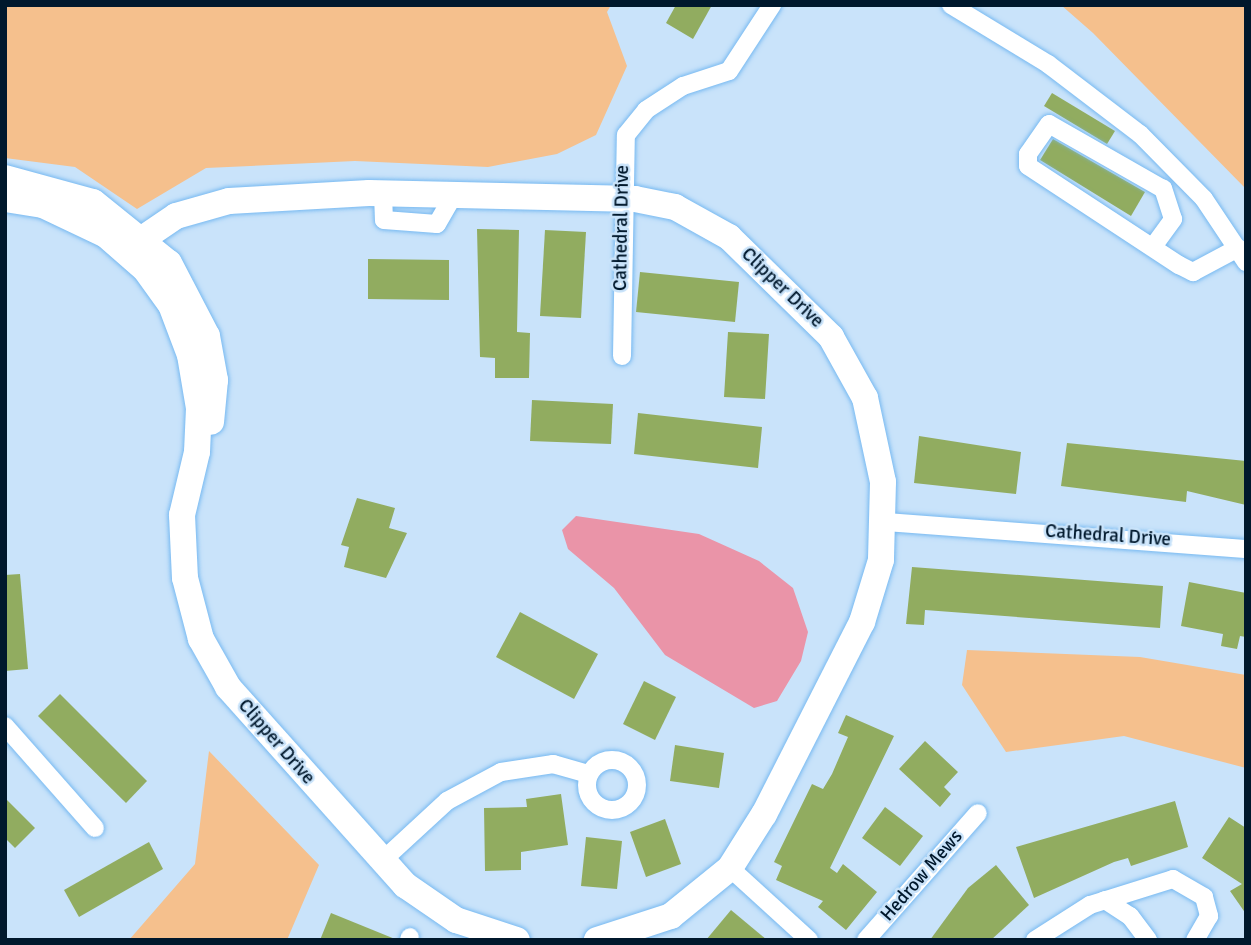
<!DOCTYPE html>
<style>
body{margin:0}
#map{position:relative;width:1251px;height:945px;overflow:hidden;background:#c9e3fa;font-family:Signika,sans-serif}
div>[style]{position:absolute}
.green>*{inset:0;background:#f5c08d}
.water>*{inset:0;background:#ea94a8}
.building>*{inset:0;background:#91ac60}
.roads{filter:drop-shadow(0 0 2px #77b9f1) drop-shadow(0 0 2px #77b9f1)}
.street>*{height:18px;margin:-9px;padding:0 9px;transform-origin:9px;border-radius:9px;background:#fff}
.street>.ring{margin:-9px;padding:0;box-sizing:content-box;background:none;border:18px solid #fff;border-radius:50%}
.secondary>*{height:26px;margin:-13px;padding:0 13px;transform-origin:13px;border-radius:13px;background:#fff}
span{translate:-50% -50%;white-space:nowrap;text-align:center;line-height:1.15;-webkit-text-stroke:5px #c9e3fa;paint-order:stroke}
.street-label{font-size:19px;color:#00182c}
.frame{position:absolute;inset:0;border:7px solid #00182c;pointer-events:none}
</style>
<div id="map">
<div class="green">
<i style="clip-path:polygon(5px 5px,611px 5px,607px 12px,627px 66px,596px 135px,557px 154px,488px 167px,355px 161px,206px 168px,137px 209px,75px 167px,5px 158px)"></i>
<i style="clip-path:polygon(1061px 5px,1246px 5px,1246px 189px,1093px 33px)"></i>
<i style="clip-path:polygon(967px 650px,1140px 657px,1246px 675px,1246px 768px,1124px 736px,1006px 752px,962px 685px)"></i>
<i style="clip-path:polygon(209px 751px,319px 865px,287px 940px,129px 940px,195px 864px)"></i>
</div>
<div class="water">
<i style="clip-path:polygon(576px 516px,699px 534px,759px 561px,793px 588px,808px 632px,801px 661px,777px 701px,754px 708px,665px 655px,614px 588px,568px 549px,562px 530px)"></i>
</div>
<div class="building">
<i style="clip-path:polygon(676px 5px,712px 5px,693px 39px,666px 23px)"></i>
<i style="clip-path:polygon(1052px 93px,1115px 131px,1107px 144px,1044px 106px)"></i>
<i style="clip-path:polygon(1053px 139px,1145px 192px,1131px 216px,1040px 160px)"></i>
<i style="clip-path:polygon(477px 229px,519px 230px,517px 332px,530px 333px,529px 378px,495px 378px,495px 358px,480px 357px)"></i>
<i style="clip-path:polygon(545px 230px,586px 232px,581px 318px,540px 316px)"></i>
<i style="clip-path:polygon(368px 259px,449px 260px,449px 300px,368px 299px)"></i>
<i style="clip-path:polygon(640px 272px,739px 282px,735px 322px,636px 312px)"></i>
<i style="clip-path:polygon(728px 332px,769px 334px,765px 399px,724px 397px)"></i>
<i style="clip-path:polygon(532px 400px,613px 404px,611px 444px,530px 441px)"></i>
<i style="clip-path:polygon(638px 413px,762px 427px,758px 468px,634px 454px)"></i>
<i style="clip-path:polygon(919px 436px,1021px 452px,1016px 494px,914px 483px)"></i>
<i style="clip-path:polygon(1067px 443px,1246px 461px,1246px 505px,1187px 491px,1186px 502px,1061px 486px)"></i>
<i style="clip-path:polygon(357px 498px,395px 508px,389px 528px,407px 533px,386px 578px,344px 567px,349px 547px,341px 545px)"></i>
<i style="clip-path:polygon(912px 567px,1163px 586px,1160px 628px,925px 610px,924px 625px,906px 624px)"></i>
<i style="clip-path:polygon(20px 574px,28px 669px,5px 671px,5px 575px)"></i>
<i style="clip-path:polygon(1189px 582px,1246px 593px,1246px 637px,1240px 636px,1237px 649px,1221px 646px,1223px 634px,1181px 626px)"></i>
<i style="clip-path:polygon(520px 612px,598px 654px,574px 699px,496px 657px)"></i>
<i style="clip-path:polygon(644px 681px,676px 697px,655px 740px,623px 724px)"></i>
<i style="clip-path:polygon(60px 694px,147px 781px,126px 803px,38px 716px)"></i>
<i style="clip-path:polygon(846px 715px,894px 736px,830px 868px,837px 873px,843px 864px,877px 892px,846px 930px,818px 907px,823px 901px,776px 880px,782px 866px,774px 862px,812px 784px,823px 789px,832px 774px,848px 737px,838px 733px)"></i>
<i style="clip-path:polygon(925px 741px,958px 772px,944px 787px,951px 794px,940px 807px,899px 769px)"></i>
<i style="clip-path:polygon(675px 745px,724px 753px,719px 788px,670px 781px)"></i>
<i style="clip-path:polygon(561px 794px,568px 845px,521px 852px,521px 870px,485px 871px,484px 808px,527px 807px,526px 799px)"></i>
<i style="clip-path:polygon(5px 798px,35px 828px,15px 848px,5px 838px)"></i>
<i style="clip-path:polygon(1175px 801px,1188px 847px,1131px 866px,1128px 858px,1114px 862px,1034px 898px,1016px 847px)"></i>
<i style="clip-path:polygon(885px 807px,923px 836px,900px 866px,862px 838px)"></i>
<i style="clip-path:polygon(1229px 817px,1246px 828px,1246px 914px,1230px 891px,1242px 884px,1202px 858px)"></i>
<i style="clip-path:polygon(665px 819px,681px 864px,646px 877px,630px 832px)"></i>
<i style="clip-path:polygon(586px 837px,622px 841px,617px 889px,581px 886px)"></i>
<i style="clip-path:polygon(149px 842px,163px 869px,79px 917px,64px 890px)"></i>
<i style="clip-path:polygon(996px 865px,1029px 905px,991px 940px,930px 940px,968px 888px)"></i>
<i style="clip-path:polygon(731px 910px,767px 940px,706px 940px)"></i>
<i style="clip-path:polygon(331px 913px,395px 939px,394px 940px,320px 940px)"></i>
</div>
<div class="roads">
<div class="street">
<i style="left:951px;top:5px;width:114px;rotate:31.3deg"></i>
<i style="left:1048px;top:64px;width:116px;rotate:37.3deg"></i>
<i style="left:1140px;top:134px;width:91px;rotate:45.4deg"></i>
<i style="left:1204px;top:199px;width:76px;rotate:56.3deg"></i>
<i style="left:383px;top:193px;width:27px;rotate:88deg"></i>
<i style="left:384px;top:220px;width:53px;rotate:4.3deg"></i>
<i style="left:437px;top:224px;width:34px;rotate:-60deg"></i>
<i style="left:1155px;top:244px;width:31px;rotate:-54deg"></i>
<i style="left:1173px;top:219px;width:32px;rotate:-108deg"></i>
<i style="left:1163px;top:189px;width:131px;rotate:-150.3deg"></i>
<i style="left:1049px;top:124px;width:37px;rotate:125deg"></i>
<i style="left:1028px;top:154px;width:12px;rotate:90deg"></i>
<i style="left:1028px;top:166px;width:181px;rotate:33.3deg"></i>
<i style="left:1179px;top:265px;width:16px;rotate:27deg"></i>
<i style="left:1193px;top:272px;width:51px;rotate:-28.1deg"></i>
<i style="left:622px;top:356px;width:221px;rotate:-89deg"></i>
<i style="left:626px;top:135px;width:32px;rotate:-51deg"></i>
<i style="left:646px;top:110px;width:44px;rotate:-33deg"></i>
<i style="left:683px;top:86px;width:48px;rotate:-18.1deg"></i>
<i style="left:729px;top:71px;width:79px;rotate:-56.9deg"></i>
<i style="left:885px;top:522px;width:362px;rotate:4.3deg"></i>
<i style="left:5px;top:726px;width:136px;rotate:48.6deg"></i>
<i class="ring" style="left:587px;top:760px;width:32px;height:32px"></i>
<i style="left:382px;top:861px;width:88px;rotate:-42.7deg"></i>
<i style="left:447px;top:801px;width:61px;rotate:-28.2deg"></i>
<i style="left:501px;top:772px;width:53px;rotate:-8.7deg"></i>
<i style="left:553px;top:764px;width:37px;rotate:16deg"></i>
<i style="left:730px;top:868px;width:107px;rotate:42.3deg"></i>
<i style="left:1105px;top:900px;width:30px;rotate:33deg"></i>
<i style="left:1130px;top:916px;width:30px;rotate:53deg"></i>
<i style="left:409px;top:940px;width:3px;rotate:-72deg"></i>
<i style="left:866px;top:940px;width:169px;rotate:-48.6deg"></i>
<i style="left:1035px;top:940px;width:65px;rotate:-32.5deg"></i>
<i style="left:1090px;top:905px;width:87px;rotate:-17.4deg"></i>
<i style="left:1173px;top:879px;width:36px;rotate:30deg"></i>
<i style="left:1204px;top:897px;width:20px;rotate:75deg"></i>
<i style="left:1209px;top:916px;width:28px;rotate:120deg"></i>
</div>
<div class="secondary">
<i style="left:5px;top:178px;width:91px;rotate:15.3deg"></i>
<i style="left:93px;top:202px;width:97px;rotate:38.8deg"></i>
<i style="left:169px;top:263px;width:82px;rotate:62.5deg"></i>
<i style="left:207px;top:336px;width:45px;rotate:79.7deg"></i>
<i style="left:215px;top:380px;width:42px;rotate:95.4deg"></i>
<i style="left:5px;top:199px;width:38px;rotate:9deg"></i>
<i style="left:43px;top:205px;width:70px;rotate:25.5deg"></i>
<i style="left:106px;top:235px;width:52px;rotate:41.1deg"></i>
<i style="left:145px;top:269px;width:44px;rotate:54.2deg"></i>
<i style="left:171px;top:305px;width:53px;rotate:69.2deg"></i>
<i style="left:190px;top:355px;width:54px;rotate:80.4deg"></i>
<i style="left:199px;top:408px;width:44px;rotate:92.6deg"></i>
<i style="left:197px;top:452px;width:65px;rotate:103.4deg"></i>
<i style="left:182px;top:515px;width:63px;rotate:87.3deg"></i>
<i style="left:185px;top:578px;width:63px;rotate:75.3deg"></i>
<i style="left:201px;top:639px;width:55px;rotate:60.6deg"></i>
<i style="left:228px;top:687px;width:266px;rotate:48.2deg"></i>
<i style="left:405px;top:885px;width:62px;rotate:34.5deg"></i>
<i style="left:456px;top:920px;width:64px;rotate:18.2deg"></i>
<i style="left:126px;top:250px;width:60px;rotate:-34.2deg"></i>
<i style="left:176px;top:216px;width:55px;rotate:-15.8deg"></i>
<i style="left:229px;top:201px;width:140px;rotate:-3.3deg"></i>
<i style="left:369px;top:193px;width:266px;rotate:1.3deg"></i>
<i style="left:635px;top:199px;width:41px;rotate:11.3deg"></i>
<i style="left:675px;top:207px;width:62px;rotate:29.1deg"></i>
<i style="left:729px;top:237px;width:143px;rotate:44.4deg"></i>
<i style="left:831px;top:337px;width:70px;rotate:60.9deg"></i>
<i style="left:865px;top:398px;width:86px;rotate:77.9deg"></i>
<i style="left:883px;top:482px;width:78px;rotate:91.5deg"></i>
<i style="left:881px;top:560px;width:65px;rotate:107deg"></i>
<i style="left:862px;top:622px;width:216px;rotate:117deg"></i>
<i style="left:764px;top:814px;width:64px;rotate:122.2deg"></i>
<i style="left:730px;top:868px;width:76px;rotate:140.9deg"></i>
<i style="left:671px;top:916px;width:78px;rotate:162deg"></i>
</div>
</div>
<div class="street-label">
<span style="left:622px;top:228px;rotate:-89deg">Cathedral Drive</span>
<span style="left:782px;top:288px;rotate:44deg">Clipper Drive</span>
<span style="left:1108px;top:536px;rotate:4deg">Cathedral Drive</span>
<span style="left:276px;top:742px;rotate:49deg">Clipper Drive</span>
<span style="left:922px;top:876px;rotate:-49deg">Hedrow Mews</span>
</div>
<div class="frame"></div>
</div>
